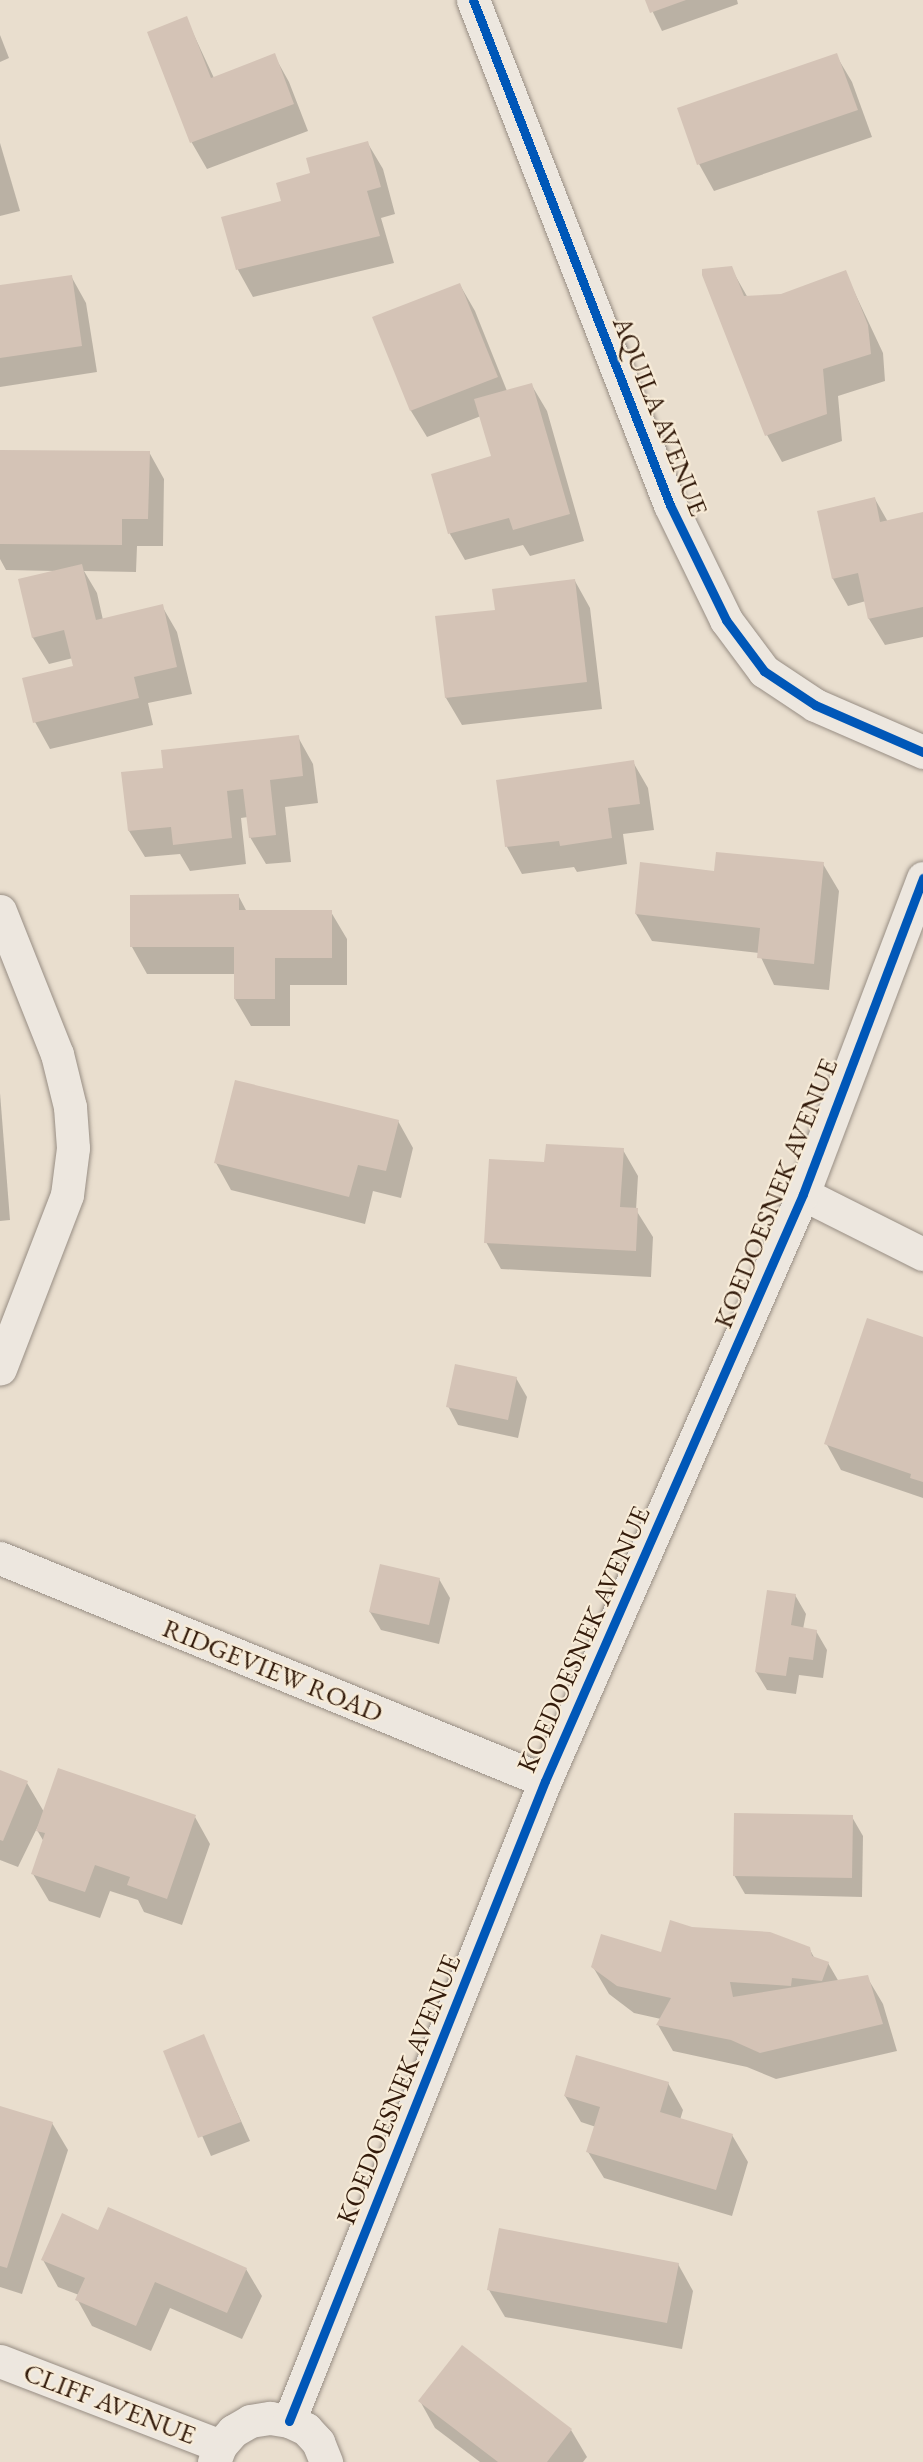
<!DOCTYPE html>
<style>
body{margin:0}
#map{position:relative;width:923px;height:2462px;overflow:hidden;background:#e9dece;font-family:"EB Garamond",serif}
div>[style]{position:absolute}
.shadow>*{inset:0;background:#0003}
.building>*{inset:0;background:#d4c3b6}
.roads{filter:drop-shadow(0 0 2px #988e84) drop-shadow(0 0 2px #988e84)}
.street>*{height:33px;margin:-16.5px;padding:0 16.5px;transform-origin:16.5px;border-radius:16.5px;background:#ede7df}
.cycleway>*{height:9px;margin:-4.5px;padding:0 4.5px;transform-origin:4.5px;border-radius:4.5px;background:#0057b8}
span{translate:-50% -50%;white-space:nowrap;text-align:center;line-height:1.15;-webkit-text-stroke:4.5px #f8ecd8;paint-order:stroke}
.street-label{font-size:27px;color:#331b0b}
</style>
<div id="map">
<div class="shadow">
<i style="clip-path:polygon(647px 0,737px 0,738px 4px,662px 31px)"></i>
<i style="clip-path:polygon(186px 18px,214px 78px,274px 55px,289px 82px,308px 131px,207px 169px,192px 143px,148px 33px)"></i>
<i style="clip-path:polygon(0 35px,9px 58px,0 62px)"></i>
<i style="clip-path:polygon(836px 55px,852px 82px,872px 137px,714px 191px,699px 164px,679px 109px)"></i>
<i style="clip-path:polygon(367px 142px,383px 169px,395px 214px,381px 218px,394px 263px,253px 297px,238px 270px,223px 218px,283px 202px,312px 174px)"></i>
<i style="clip-path:polygon(0 143px,20px 211px,0 216px)"></i>
<i style="clip-path:polygon(731px 268px,748px 298px,782px 295px,845px 272px,883px 353px,885px 381px,838px 396px,842px 441px,782px 462px,767px 435px)"></i>
<i style="clip-path:polygon(71px 276px,86px 303px,97px 372px,0 387px,0 287px)"></i>
<i style="clip-path:polygon(460px 285px,475px 311px,507px 391px,531px 384px,547px 411px,584px 541px,530px 556px,523px 545px,465px 560px,450px 534px,433px 475px,493px 457px,481px 416px,427px 437px,411px 411px,374px 318px)"></i>
<i style="clip-path:polygon(0 451px,149px 452px,164px 479px,163px 546px,137px 546px,136px 572px,84px 571px,97px 593px,103px 620px,162px 606px,177px 632px,192px 694px,148px 703px,153px 725px,50px 749px,35px 722px,75px 667px,73px 658px,49px 664px,33px 638px,20px 581px,56px 571px,6px 570px,0 559px)"></i>
<i style="clip-path:polygon(875px 499px,888px 522px,923px 514px,923px 637px,885px 645px,869px 619px,866px 601px,848px 606px,833px 579px,818px 512px)"></i>
<i style="clip-path:polygon(575px 581px,590px 608px,602px 709px,462px 725px,446px 698px,437px 618px,497px 611px)"></i>
<i style="clip-path:polygon(298px 737px,313px 764px,318px 803px,285px 807px,291px 862px,266px 864px,250px 837px,248px 817px,241px 818px,246px 864px,190px 871px,180px 854px,145px 857px,129px 831px,165px 769px)"></i>
<i style="clip-path:polygon(633px 762px,648px 788px,654px 830px,623px 834px,627px 864px,577px 872px,574px 867px,522px 874px,507px 847px,497px 782px)"></i>
<i style="clip-path:polygon(823px 864px,839px 891px,829px 990px,774px 985px,759px 953px,652px 941px,636px 914px,715px 872px)"></i>
<i style="clip-path:polygon(238px 895px,247px 912px,331px 912px,347px 939px,347px 985px,290px 985px,290px 1026px,251px 1026px,235px 999px,235px 974px,147px 974px,132px 947px)"></i>
<i style="clip-path:polygon(0 1093px,10px 1220px,0 1221px)"></i>
<i style="clip-path:polygon(398px 1121px,413px 1148px,401px 1198px,373px 1191px,365px 1224px,231px 1190px,216px 1163px)"></i>
<i style="clip-path:polygon(623px 1150px,638px 1176px,636px 1210px,653px 1237px,651px 1277px,501px 1269px,486px 1242px,546px 1163px)"></i>
<i style="clip-path:polygon(923px 1339px,923px 1498px,841px 1470px,826px 1443px)"></i>
<i style="clip-path:polygon(516px 1378px,527px 1397px,518px 1438px,458px 1425px,448px 1406px)"></i>
<i style="clip-path:polygon(439px 1579px,450px 1598px,439px 1644px,381px 1630px,370px 1612px)"></i>
<i style="clip-path:polygon(795px 1595px,806px 1614px,803px 1629px,816px 1631px,827px 1650px,823px 1678px,799px 1675px,796px 1694px,767px 1690px,756px 1672px)"></i>
<i style="clip-path:polygon(0 1771px,27px 1783px,44px 1812px,195px 1817px,210px 1844px,182px 1925px,144px 1912px,138px 1900px,110px 1891px,100px 1918px,49px 1901px,33px 1874px,44px 1842px,37px 1830px,41px 1820px,18px 1867px,0 1860px)"></i>
<i style="clip-path:polygon(852px 1817px,863px 1836px,862px 1897px,745px 1894px,734px 1875px)"></i>
<i style="clip-path:polygon(691px 1928px,809px 1948px,815px 1959px,828px 1963px,839px 1982px,867px 1977px,883px 2004px,897px 2051px,776px 2079px,747px 2067px,673px 2051px,658px 2025px,661px 2019px,634px 2013px,609px 1994px,593px 1967px,662px 1954px)"></i>
<i style="clip-path:polygon(203px 2036px,250px 2141px,211px 2156px,165px 2052px)"></i>
<i style="clip-path:polygon(668px 2083px,683px 2110px,680px 2120px,732px 2135px,748px 2162px,732px 2216px,604px 2178px,588px 2152px,596px 2127px,581px 2122px,565px 2096px)"></i>
<i style="clip-path:polygon(0 2108px,52px 2123px,68px 2150px,22px 2294px,0 2287px)"></i>
<i style="clip-path:polygon(98px 2232px,246px 2269px,262px 2296px,242px 2339px,170px 2308px,151px 2351px,92px 2326px,77px 2299px,79px 2295px,58px 2287px,43px 2260px)"></i>
<i style="clip-path:polygon(678px 2264px,693px 2291px,682px 2349px,505px 2317px,489px 2290px)"></i>
<i style="clip-path:polygon(462px 2347px,571px 2430px,587px 2457px,583px 2462px,480px 2462px,435px 2428px,420px 2401px)"></i>
</div>
<div class="building">
<i style="clip-path:polygon(645px 0,686px 0,650px 13px)"></i>
<i style="clip-path:polygon(187px 16px,211px 78px,275px 53px,294px 104px,190px 143px,147px 32px)"></i>
<i style="clip-path:polygon(837px 53px,858px 110px,697px 165px,677px 108px)"></i>
<i style="clip-path:polygon(368px 141px,381px 187px,367px 191px,380px 236px,236px 270px,221px 217px,281px 201px,276px 183px,310px 173px,306px 158px)"></i>
<i style="clip-path:polygon(732px 266px,744px 296px,781px 294px,846px 270px,868px 325px,871px 354px,823px 369px,827px 414px,765px 436px,702px 275px,702px 269px)"></i>
<i style="clip-path:polygon(72px 275px,82px 346px,0 358px,0 285px)"></i>
<i style="clip-path:polygon(460px 283px,498px 377px,410px 411px,372px 317px)"></i>
<i style="clip-path:polygon(532px 383px,570px 514px,513px 530px,509px 518px,448px 534px,431px 474px,491px 456px,474px 399px)"></i>
<i style="clip-path:polygon(0 450px,150px 451px,148px 519px,122px 519px,122px 545px,0 544px)"></i>
<i style="clip-path:polygon(875px 497px,880px 522px,923px 512px,923px 607px,868px 619px,858px 573px,832px 579px,817px 511px)"></i>
<i style="clip-path:polygon(82px 564px,96px 620px,163px 604px,177px 667px,134px 677px,139px 698px,33px 723px,22px 678px,73px 666px,64px 630px,32px 638px,18px 579px)"></i>
<i style="clip-path:polygon(575px 579px,587px 682px,445px 698px,435px 616px,495px 610px,492px 589px)"></i>
<i style="clip-path:polygon(299px 735px,303px 776px,270px 780px,276px 835px,249px 838px,243px 789px,227px 791px,232px 838px,173px 845px,171px 827px,128px 831px,121px 772px,163px 768px,161px 750px)"></i>
<i style="clip-path:polygon(634px 760px,640px 804px,608px 808px,612px 838px,560px 846px,559px 841px,505px 847px,496px 780px)"></i>
<i style="clip-path:polygon(716px 852px,824px 862px,814px 964px,757px 958px,760px 928px,635px 914px,640px 862px,714px 871px)"></i>
<i style="clip-path:polygon(239px 894px,239px 910px,332px 910px,332px 958px,275px 958px,275px 999px,234px 999px,234px 947px,130px 947px,130px 895px)"></i>
<i style="clip-path:polygon(235px 1080px,399px 1120px,386px 1171px,358px 1165px,349px 1197px,214px 1163px)"></i>
<i style="clip-path:polygon(546px 1144px,624px 1148px,620px 1207px,638px 1208px,636px 1251px,484px 1243px,489px 1159px,544px 1162px)"></i>
<i style="clip-path:polygon(867px 1318px,923px 1337px,923px 1482px,910px 1478px,911px 1474px,824px 1444px)"></i>
<i style="clip-path:polygon(455px 1364px,517px 1377px,508px 1420px,446px 1407px)"></i>
<i style="clip-path:polygon(380px 1564px,440px 1578px,429px 1625px,369px 1612px)"></i>
<i style="clip-path:polygon(767px 1590px,796px 1594px,791px 1625px,817px 1630px,813px 1660px,789px 1657px,786px 1676px,755px 1672px)"></i>
<i style="clip-path:polygon(58px 1768px,196px 1815px,167px 1899px,127px 1885px,130px 1877px,95px 1865px,85px 1892px,31px 1874px,45px 1833px,36px 1831px)"></i>
<i style="clip-path:polygon(0 1770px,28px 1781px,3px 1841px,0 1840px)"></i>
<i style="clip-path:polygon(734px 1813px,853px 1815px,852px 1878px,733px 1876px)"></i>
<i style="clip-path:polygon(670px 1920px,692px 1927px,770px 1932px,810px 1947px,812px 1956px,829px 1962px,822px 1981px,792px 1978px,791px 1986px,730px 1982px,733px 1997px,868px 1975px,883px 2024px,760px 2053px,731px 2040px,656px 2025px,671px 1998px,617px 1986px,591px 1967px,601px 1934px,661px 1952px)"></i>
<i style="clip-path:polygon(204px 2034px,241px 2122px,198px 2138px,163px 2051px)"></i>
<i style="clip-path:polygon(576px 2055px,669px 2082px,660px 2112px,733px 2134px,716px 2190px,586px 2152px,600px 2107px,564px 2096px)"></i>
<i style="clip-path:polygon(0 2106px,53px 2122px,7px 2268px,0 2266px)"></i>
<i style="clip-path:polygon(108px 2207px,247px 2268px,227px 2313px,155px 2282px,136px 2326px,75px 2300px,85px 2278px,41px 2260px,62px 2213px,98px 2230px)"></i>
<i style="clip-path:polygon(499px 2228px,679px 2263px,667px 2323px,487px 2290px)"></i>
<i style="clip-path:polygon(462px 2345px,572px 2429px,547px 2462px,498px 2462px,418px 2401px)"></i>
</div>
<div class="roads">
<div class="street">
<i style="left:473px;top:0;width:542px;rotate:68.69deg"></i>
<i style="left:670px;top:505px;width:128px;rotate:64deg"></i>
<i style="left:726px;top:620px;width:64px;rotate:53.3deg"></i>
<i style="left:764px;top:671px;width:61px;rotate:33.7deg"></i>
<i style="left:815px;top:705px;width:118px;rotate:23.5deg"></i>
<i style="left:0;top:911px;width:154px;rotate:68.3deg"></i>
<i style="left:57px;top:1054px;width:55px;rotate:76.2deg"></i>
<i style="left:70px;top:1107px;width:41px;rotate:85.8deg"></i>
<i style="left:73px;top:1148px;width:47px;rotate:97.3deg"></i>
<i style="left:67px;top:1195px;width:186px;rotate:111.1deg"></i>
<i style="left:803px;top:1194px;width:134px;rotate:26.6deg"></i>
<i style="left:0;top:1558px;width:589px;rotate:22.25deg"></i>
<i style="left:0;top:2361px;width:236px;rotate:21.1deg"></i>
<i style="left:289px;top:2421px;width:689px;rotate:-68.2deg"></i>
<i style="left:545px;top:1781px;width:641px;rotate:-66.27deg"></i>
<i style="left:803px;top:1194px;width:338px;rotate:-69.2deg"></i>
<i style="left:214px;top:2462px;width:17px;rotate:-69deg"></i>
<i style="left:220px;top:2446px;width:20px;rotate:-49deg"></i>
<i style="left:233px;top:2431px;width:20px;rotate:-30deg"></i>
<i style="left:250px;top:2421px;width:20px;rotate:-9deg"></i>
<i style="left:270px;top:2418px;width:19px;rotate:9deg"></i>
<i style="left:289px;top:2421px;width:19px;rotate:25deg"></i>
<i style="left:306px;top:2429px;width:18px;rotate:47deg"></i>
<i style="left:318px;top:2442px;width:22px;rotate:68deg"></i>
</div>
</div>
<div class="cycleway">
<i style="left:473px;top:0;width:542px;rotate:68.69deg"></i>
<i style="left:670px;top:505px;width:128px;rotate:64deg"></i>
<i style="left:726px;top:620px;width:64px;rotate:53.3deg"></i>
<i style="left:764px;top:671px;width:61px;rotate:33.7deg"></i>
<i style="left:815px;top:705px;width:118px;rotate:23.5deg"></i>
<i style="left:289px;top:2421px;width:689px;rotate:-68.2deg"></i>
<i style="left:545px;top:1781px;width:641px;rotate:-66.27deg"></i>
<i style="left:803px;top:1194px;width:338px;rotate:-69.2deg"></i>
</div>
<div class="street-label">
<span style="left:661px;top:416px;rotate:68deg">AQUILA AVENUE</span>
<span style="left:775px;top:1193px;rotate:-68deg">KOEDOESNEK AVENUE</span>
<span style="left:583px;top:1639px;rotate:-66deg">KOEDOESNEK AVENUE</span>
<span style="left:273px;top:1670px;rotate:22deg">RIDGEVIEW ROAD</span>
<span style="left:398px;top:2089px;rotate:-68deg">KOEDOESNEK AVENUE</span>
<span style="left:110px;top:2403px;rotate:21deg">CLIFF AVENUE</span>
</div>
</div>
